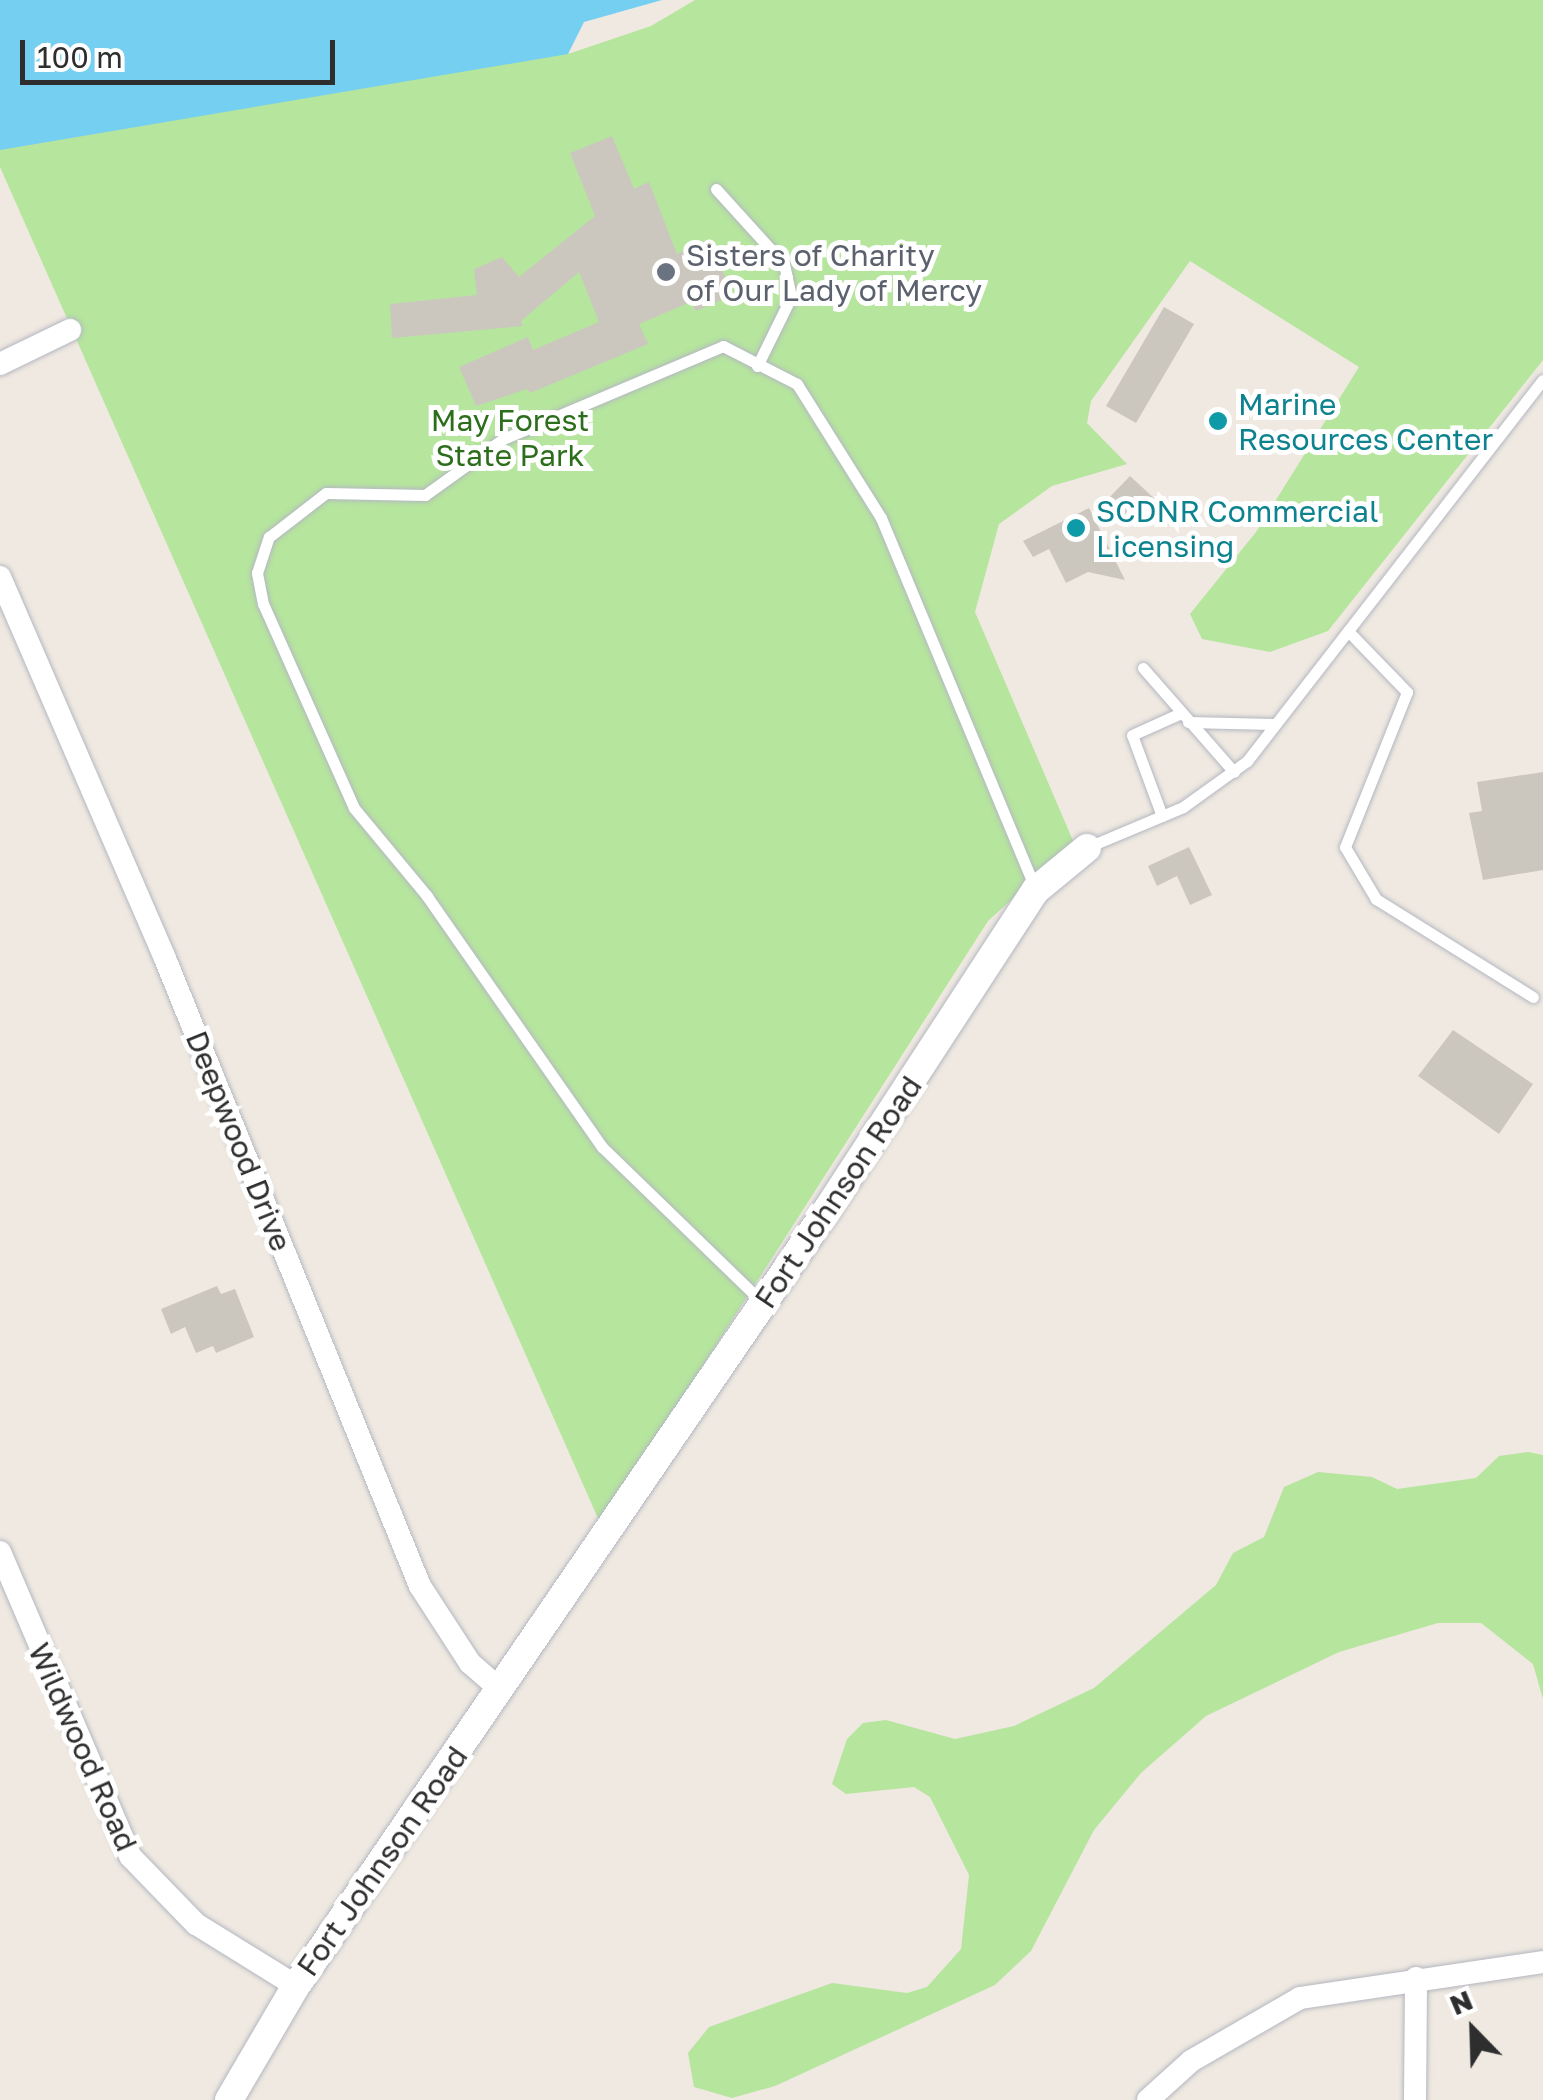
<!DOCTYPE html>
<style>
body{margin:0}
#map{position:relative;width:1543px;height:2100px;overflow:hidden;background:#efe9e1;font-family:"Golos Text",sans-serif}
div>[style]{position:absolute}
.green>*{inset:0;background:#b6e59e}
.water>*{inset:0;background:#75cff0}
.pier>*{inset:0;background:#efe9e1}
.building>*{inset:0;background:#cbc7bf}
.roads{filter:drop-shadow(0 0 2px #b4b7c1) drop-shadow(0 0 2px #b4b7c1)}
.service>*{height:11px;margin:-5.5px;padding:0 5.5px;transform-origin:5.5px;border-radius:5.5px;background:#fff}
.minor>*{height:22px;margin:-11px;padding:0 11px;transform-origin:11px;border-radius:11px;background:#fff}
.tertiary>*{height:28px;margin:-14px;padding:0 14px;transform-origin:14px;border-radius:14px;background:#fff}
.dots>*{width:28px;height:28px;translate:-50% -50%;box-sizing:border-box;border:5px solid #fff;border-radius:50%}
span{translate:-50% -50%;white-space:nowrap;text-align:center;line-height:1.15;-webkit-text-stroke:10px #fff;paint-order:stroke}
.worship-label{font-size:30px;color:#5b616d}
.left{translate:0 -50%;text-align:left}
.culture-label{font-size:30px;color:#0d838f}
.park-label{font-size:30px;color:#2c6e1b}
.street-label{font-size:30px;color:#2e2e2e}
.north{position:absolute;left:1423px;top:1980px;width:100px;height:100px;-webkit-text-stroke:8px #fff;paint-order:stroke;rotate:337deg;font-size:28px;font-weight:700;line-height:40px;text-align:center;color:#2e2e2e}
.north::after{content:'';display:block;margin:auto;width:35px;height:45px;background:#2e2e2e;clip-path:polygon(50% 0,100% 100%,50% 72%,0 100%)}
.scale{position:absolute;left:20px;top:40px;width:315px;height:45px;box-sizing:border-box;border:5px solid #2e2e2e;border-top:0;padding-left:12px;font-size:30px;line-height:35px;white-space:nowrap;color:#2e2e2e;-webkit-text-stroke:8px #fff;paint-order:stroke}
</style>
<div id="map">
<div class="green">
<i style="clip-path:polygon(0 0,1543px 0,1543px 360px,1328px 631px,1270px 652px,1202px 639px,1190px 614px,1256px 532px,1359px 367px,1190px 261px,1091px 401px,1087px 423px,1127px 464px,1052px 486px,999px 524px,975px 612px,1074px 843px,988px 921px,601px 1525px,0 167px)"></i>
<i style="clip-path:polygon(1528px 1452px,1543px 1455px,1543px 1699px,1533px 1664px,1481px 1623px,1438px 1623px,1339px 1652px,1206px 1716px,1141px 1773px,1094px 1830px,1031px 1951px,995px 1985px,775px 2086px,732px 2098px,694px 2087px,688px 2053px,709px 2027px,832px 1983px,907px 1993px,927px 1987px,961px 1949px,969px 1875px,930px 1797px,914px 1787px,846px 1794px,832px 1784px,847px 1739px,863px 1723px,886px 1720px,955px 1739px,1014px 1726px,1094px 1688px,1216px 1585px,1233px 1553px,1264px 1537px,1284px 1487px,1318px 1472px,1372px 1477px,1397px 1489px,1476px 1478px,1499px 1456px)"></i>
</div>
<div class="water">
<i style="clip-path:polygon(0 0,690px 0,568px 54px,0 150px)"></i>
</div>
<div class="pier">
<i style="clip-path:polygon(662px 0,695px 0,651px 26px,568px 54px,584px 22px)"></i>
</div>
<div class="building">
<i style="clip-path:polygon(612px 136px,634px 189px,649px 182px,677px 254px,709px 240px,733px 295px,696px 311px,691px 302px,639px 324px,648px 344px,530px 393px,527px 389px,476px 406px,459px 367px,528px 337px,533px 350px,599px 322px,579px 272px,521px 321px,523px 326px,392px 338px,390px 304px,477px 295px,474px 269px,502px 257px,519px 277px,595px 216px,570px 153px)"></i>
<i style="clip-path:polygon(1164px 307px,1194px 324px,1136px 423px,1106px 406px)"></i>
<i style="clip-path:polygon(1130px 476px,1156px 500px,1132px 526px,1106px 501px)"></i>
<i style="clip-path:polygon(1089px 508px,1125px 580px,1088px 572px,1066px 583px,1049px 549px,1033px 557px,1023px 541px)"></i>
<i style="clip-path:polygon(1543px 772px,1543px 870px,1483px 880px,1469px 813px,1482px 811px,1477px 782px)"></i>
<i style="clip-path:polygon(1189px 847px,1212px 895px,1190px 905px,1177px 876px,1157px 886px,1148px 866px)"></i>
<i style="clip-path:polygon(1453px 1030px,1533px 1084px,1499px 1134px,1418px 1076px)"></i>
<i style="clip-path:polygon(217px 1286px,221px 1294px,235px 1289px,254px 1337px,216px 1353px,213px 1346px,196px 1353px,185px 1327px,171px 1334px,161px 1309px)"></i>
</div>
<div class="roads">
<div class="service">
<i style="left:716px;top:189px;width:101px;rotate:47.8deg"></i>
<i style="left:784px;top:264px;width:34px;rotate:78deg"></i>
<i style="left:791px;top:297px;width:77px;rotate:116.2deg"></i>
<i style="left:1348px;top:631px;width:85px;rotate:46deg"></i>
<i style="left:1407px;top:692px;width:167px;rotate:111.8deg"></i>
<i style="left:1345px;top:847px;width:61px;rotate:59.2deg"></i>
<i style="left:1376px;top:899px;width:185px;rotate:32deg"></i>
<i style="left:1143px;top:668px;width:138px;rotate:48.8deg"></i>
<i style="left:1188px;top:722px;width:85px;rotate:1.3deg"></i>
<i style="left:1162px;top:816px;width:86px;rotate:-110.3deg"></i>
<i style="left:1132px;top:735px;width:54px;rotate:-24.2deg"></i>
<i style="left:1088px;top:847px;width:103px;rotate:-22.8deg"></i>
<i style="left:1183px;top:807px;width:79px;rotate:-35.7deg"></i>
<i style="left:1247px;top:761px;width:482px;rotate:-52.2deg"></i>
<i style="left:761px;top:1301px;width:221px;rotate:-135.9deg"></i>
<i style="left:602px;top:1147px;width:306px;rotate:-124.9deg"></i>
<i style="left:427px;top:896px;width:114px;rotate:-129.7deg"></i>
<i style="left:354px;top:808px;width:223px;rotate:-114deg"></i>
<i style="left:263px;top:604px;width:32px;rotate:-101deg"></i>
<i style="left:257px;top:573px;width:38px;rotate:-72deg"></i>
<i style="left:269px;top:537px;width:72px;rotate:-37.7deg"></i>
<i style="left:326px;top:493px;width:99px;rotate:1.2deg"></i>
<i style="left:425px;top:495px;width:96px;rotate:-35.7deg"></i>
<i style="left:503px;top:439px;width:239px;rotate:-22.9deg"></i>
<i style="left:723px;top:346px;width:83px;rotate:27.2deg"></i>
<i style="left:797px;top:384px;width:158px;rotate:57.9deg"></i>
<i style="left:881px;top:518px;width:403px;rotate:67.4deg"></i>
</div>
<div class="minor">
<i style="left:0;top:364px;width:78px;rotate:-25.9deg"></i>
<i style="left:0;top:577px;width:413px;rotate:66.6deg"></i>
<i style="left:164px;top:956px;width:680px;rotate:67.89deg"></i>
<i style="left:420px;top:1586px;width:92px;rotate:57deg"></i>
<i style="left:470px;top:1663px;width:41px;rotate:41.1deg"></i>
<i style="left:0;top:1552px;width:331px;rotate:66.8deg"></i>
<i style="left:130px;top:1856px;width:95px;rotate:45.9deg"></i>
<i style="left:196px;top:1924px;width:118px;rotate:31.8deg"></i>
<i style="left:1148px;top:2100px;width:58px;rotate:-42.2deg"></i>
<i style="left:1191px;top:2061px;width:126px;rotate:-30deg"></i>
<i style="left:1300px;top:1998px;width:246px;rotate:-8.4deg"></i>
<i style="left:1415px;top:2100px;width:122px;rotate:-89.5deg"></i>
</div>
<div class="tertiary">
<i style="left:229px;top:2100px;width:132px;rotate:-59.6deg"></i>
<i style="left:296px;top:1986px;width:940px;rotate:-55.62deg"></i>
<i style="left:827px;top:1210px;width:382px;rotate:-56.9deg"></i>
<i style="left:1036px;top:890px;width:66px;rotate:-39.5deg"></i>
</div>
</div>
<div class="dots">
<i style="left:666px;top:272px;background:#6b7280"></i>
<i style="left:1218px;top:421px;background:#0f9aa8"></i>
<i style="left:1076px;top:528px;background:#0f9aa8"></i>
</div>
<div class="worship-label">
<span class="left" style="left:686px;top:272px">Sisters of Charity<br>of Our Lady of Mercy</span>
</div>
<div class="culture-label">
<span class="left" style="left:1238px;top:421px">Marine<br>Resources Center</span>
<span class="left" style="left:1096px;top:528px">SCDNR Commercial<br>Licensing</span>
</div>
<div class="park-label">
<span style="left:510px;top:437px">May Forest<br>State Park</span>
</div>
<div class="street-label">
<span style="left:239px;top:1141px;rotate:68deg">Deepwood Drive</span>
<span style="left:838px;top:1192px;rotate:-56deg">Fort Johnson Road</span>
<span style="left:83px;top:1747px;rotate:66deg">Wildwood Road</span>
<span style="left:382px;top:1861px;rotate:-55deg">Fort Johnson Road</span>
</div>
<div class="north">N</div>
<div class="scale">100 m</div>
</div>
